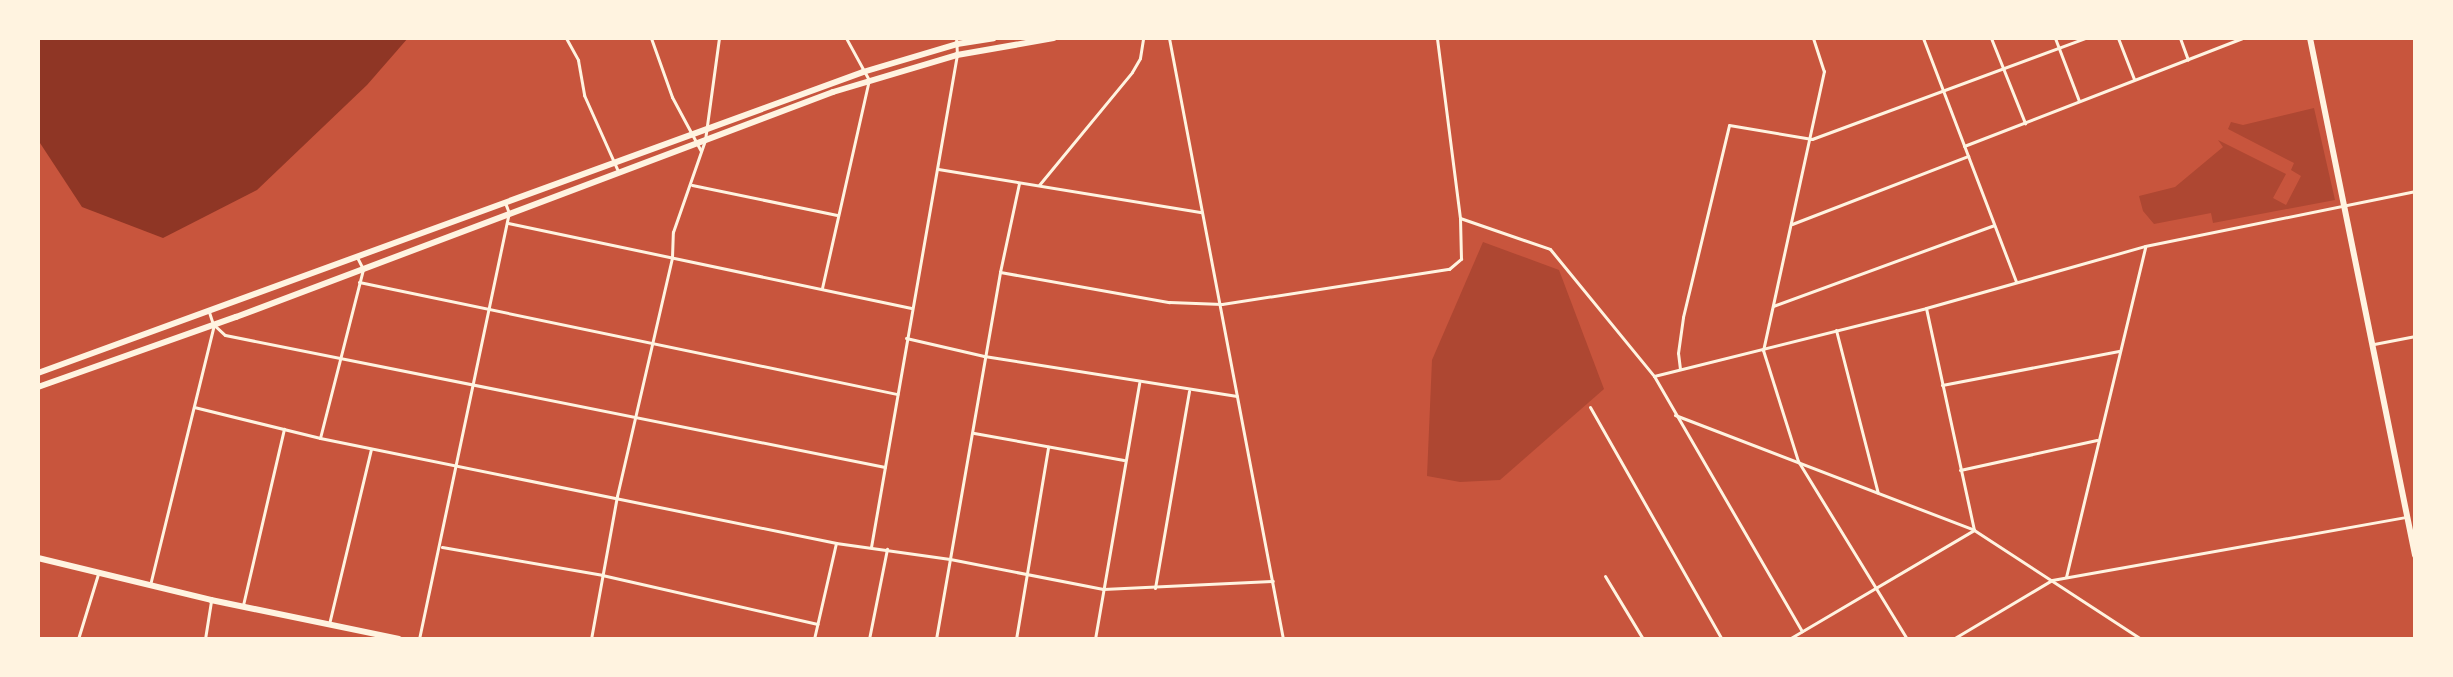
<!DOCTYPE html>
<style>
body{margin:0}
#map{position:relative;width:2453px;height:677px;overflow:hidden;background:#c8553d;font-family:Quicksand,sans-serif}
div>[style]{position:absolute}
.green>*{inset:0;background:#ae4732}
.water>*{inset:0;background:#8f3625}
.minor>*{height:3px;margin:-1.5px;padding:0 1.5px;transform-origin:1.5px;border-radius:1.5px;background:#fff3e0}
.primary>*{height:6px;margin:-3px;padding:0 3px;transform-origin:3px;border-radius:3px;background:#fff3e0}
span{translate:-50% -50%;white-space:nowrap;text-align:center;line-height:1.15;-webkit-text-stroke:8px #fff3e0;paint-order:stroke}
.frame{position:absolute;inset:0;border:40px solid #fff3e0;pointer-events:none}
</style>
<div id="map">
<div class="green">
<i style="clip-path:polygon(2314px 108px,2335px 200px,2213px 223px,2211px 213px,2154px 224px,2143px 211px,2139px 196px,2175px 187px,2223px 147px,2218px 140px,2286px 174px,2273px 198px,2286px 205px,2301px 176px,2291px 170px,2294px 163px,2228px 129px,2231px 122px,2243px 125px)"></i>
<i style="clip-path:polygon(1483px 242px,1559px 270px,1604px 389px,1500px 480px,1460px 482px,1427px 476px,1432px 360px)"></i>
</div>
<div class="water">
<i style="clip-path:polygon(38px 38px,408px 38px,367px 85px,257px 190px,163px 238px,82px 207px,38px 140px)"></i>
</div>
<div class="minor">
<i style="left:566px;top:38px;width:25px;rotate:61deg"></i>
<i style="left:578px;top:60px;width:36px;rotate:80deg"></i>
<i style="left:584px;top:95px;width:83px;rotate:65.9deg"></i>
<i style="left:651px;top:38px;width:63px;rotate:70.4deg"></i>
<i style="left:672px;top:97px;width:61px;rotate:61.8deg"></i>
<i style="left:1169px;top:38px;width:612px;rotate:79.26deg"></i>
<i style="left:1813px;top:38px;width:35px;rotate:72deg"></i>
<i style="left:1824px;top:71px;width:286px;rotate:102.3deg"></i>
<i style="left:1763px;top:350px;width:116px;rotate:72.5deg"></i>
<i style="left:1798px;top:461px;width:209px;rotate:58.5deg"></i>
<i style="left:1923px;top:38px;width:261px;rotate:69.1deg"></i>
<i style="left:1991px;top:38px;width:92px;rotate:68.2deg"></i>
<i style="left:2055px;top:38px;width:67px;rotate:69.1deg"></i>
<i style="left:2118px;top:38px;width:44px;rotate:68.7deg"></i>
<i style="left:2180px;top:38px;width:23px;rotate:70deg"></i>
<i style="left:1964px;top:146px;width:298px;rotate:-21.2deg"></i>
<i style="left:938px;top:169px;width:267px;rotate:9.3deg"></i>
<i style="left:692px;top:185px;width:148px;rotate:11.7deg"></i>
<i style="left:1039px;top:185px;width:146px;rotate:-50.5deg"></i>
<i style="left:1132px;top:72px;width:16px;rotate:-60deg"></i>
<i style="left:1140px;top:58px;width:20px;rotate:-81deg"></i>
<i style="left:1460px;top:218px;width:95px;rotate:19deg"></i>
<i style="left:1550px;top:249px;width:164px;rotate:50.7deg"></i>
<i style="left:1654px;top:376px;width:295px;rotate:59.9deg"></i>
<i style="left:508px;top:223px;width:412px;rotate:11.9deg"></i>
<i style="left:1792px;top:224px;width:189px;rotate:-21.1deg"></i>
<i style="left:1000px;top:272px;width:172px;rotate:10.1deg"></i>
<i style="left:1169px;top:302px;width:53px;rotate:2.2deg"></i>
<i style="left:1222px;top:304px;width:230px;rotate:-8.8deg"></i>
<i style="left:1449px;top:269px;width:16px;rotate:-40deg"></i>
<i style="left:1461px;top:259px;width:41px;rotate:-91.4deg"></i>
<i style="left:1460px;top:218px;width:181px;rotate:-97.3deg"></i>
<i style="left:359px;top:282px;width:550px;rotate:11.76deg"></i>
<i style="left:822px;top:288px;width:213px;rotate:-77.3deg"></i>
<i style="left:869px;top:80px;width:48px;rotate:-118.7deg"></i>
<i style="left:1773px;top:306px;width:235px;rotate:-20.1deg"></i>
<i style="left:209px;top:312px;width:13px;rotate:72deg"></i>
<i style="left:213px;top:324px;width:16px;rotate:43deg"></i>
<i style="left:225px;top:335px;width:673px;rotate:11.31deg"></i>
<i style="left:1836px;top:330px;width:168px;rotate:75.6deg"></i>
<i style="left:906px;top:338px;width:80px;rotate:13deg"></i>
<i style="left:984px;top:356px;width:256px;rotate:9deg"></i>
<i style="left:2374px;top:344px;width:42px;rotate:-11deg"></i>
<i style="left:1680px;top:369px;width:16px;rotate:-97deg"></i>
<i style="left:1678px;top:353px;width:36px;rotate:-82deg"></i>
<i style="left:1683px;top:317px;width:197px;rotate:-76.5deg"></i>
<i style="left:1729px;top:125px;width:84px;rotate:9.6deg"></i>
<i style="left:1812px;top:139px;width:291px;rotate:-20.3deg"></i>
<i style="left:1654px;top:376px;width:280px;rotate:-14deg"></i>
<i style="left:1926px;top:308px;width:228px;rotate:-15.8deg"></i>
<i style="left:2145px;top:246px;width:276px;rotate:-11.5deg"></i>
<i style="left:1942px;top:385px;width:180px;rotate:-10.9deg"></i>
<i style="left:194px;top:407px;width:130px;rotate:13.8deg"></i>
<i style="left:320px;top:438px;width:527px;rotate:11.5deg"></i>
<i style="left:836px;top:543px;width:115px;rotate:8deg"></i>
<i style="left:950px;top:559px;width:156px;rotate:11.1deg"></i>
<i style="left:1103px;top:589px;width:170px;rotate:-2.7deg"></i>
<i style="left:1590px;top:407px;width:267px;rotate:60.4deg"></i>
<i style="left:1675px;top:415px;width:320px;rotate:21deg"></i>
<i style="left:1974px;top:530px;width:199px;rotate:33.1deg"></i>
<i style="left:974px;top:433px;width:152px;rotate:10.2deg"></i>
<i style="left:320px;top:438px;width:174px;rotate:-75.7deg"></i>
<i style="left:363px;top:269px;width:13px;rotate:-117deg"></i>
<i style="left:1960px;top:470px;width:140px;rotate:-12.4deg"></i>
<i style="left:442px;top:547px;width:162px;rotate:9.9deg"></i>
<i style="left:602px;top:575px;width:221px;rotate:12.8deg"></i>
<i style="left:871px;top:547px;width:499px;rotate:-80.1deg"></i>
<i style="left:957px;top:55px;width:17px;rotate:-93deg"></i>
<i style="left:1605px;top:576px;width:74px;rotate:58.9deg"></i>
<i style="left:2066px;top:577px;width:339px;rotate:-76.5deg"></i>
<i style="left:150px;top:585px;width:265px;rotate:-76.2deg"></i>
<i style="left:1155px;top:588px;width:200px;rotate:-80.2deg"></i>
<i style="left:243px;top:605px;width:181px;rotate:-76.9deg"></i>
<i style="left:329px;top:624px;width:180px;rotate:-76.5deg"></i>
<i style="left:78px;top:639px;width:68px;rotate:-72.9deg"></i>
<i style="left:205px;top:639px;width:39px;rotate:-81deg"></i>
<i style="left:419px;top:639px;width:435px;rotate:-78.1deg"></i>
<i style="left:509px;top:213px;width:9px;rotate:-111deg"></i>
<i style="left:591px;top:639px;width:145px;rotate:-79.7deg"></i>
<i style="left:617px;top:496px;width:245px;rotate:-77deg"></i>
<i style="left:672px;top:257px;width:25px;rotate:-88deg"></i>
<i style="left:673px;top:232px;width:97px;rotate:-70.8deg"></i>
<i style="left:705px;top:140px;width:103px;rotate:-82.2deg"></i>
<i style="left:814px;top:639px;width:98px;rotate:-77.1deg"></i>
<i style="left:869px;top:639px;width:92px;rotate:-78.7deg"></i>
<i style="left:936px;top:639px;width:373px;rotate:-80.1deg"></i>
<i style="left:1000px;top:272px;width:91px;rotate:-77.9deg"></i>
<i style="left:1016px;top:639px;width:195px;rotate:-80.5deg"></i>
<i style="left:1095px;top:639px;width:260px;rotate:-80.2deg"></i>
<i style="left:1789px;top:639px;width:215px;rotate:-30.5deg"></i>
<i style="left:1974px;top:530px;width:227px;rotate:-102.2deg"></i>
<i style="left:1953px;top:639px;width:115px;rotate:-30.8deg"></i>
<i style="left:2052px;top:580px;width:360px;rotate:-10.1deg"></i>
</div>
<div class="primary">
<i style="left:2310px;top:38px;width:528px;rotate:78.52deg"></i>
<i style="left:38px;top:373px;width:878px;rotate:-20.04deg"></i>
<i style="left:863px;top:72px;width:98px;rotate:-16.6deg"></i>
<i style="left:957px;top:44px;width:37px;rotate:-9deg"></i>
<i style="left:38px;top:387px;width:210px;rotate:-19.5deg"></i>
<i style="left:236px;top:317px;width:638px;rotate:-20.65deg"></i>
<i style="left:833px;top:92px;width:129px;rotate:-16.6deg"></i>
<i style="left:957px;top:55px;width:98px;rotate:-9.9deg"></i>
<i style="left:38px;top:558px;width:178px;rotate:13.6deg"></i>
<i style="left:211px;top:600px;width:192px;rotate:11.7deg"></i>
</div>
<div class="frame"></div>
</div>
